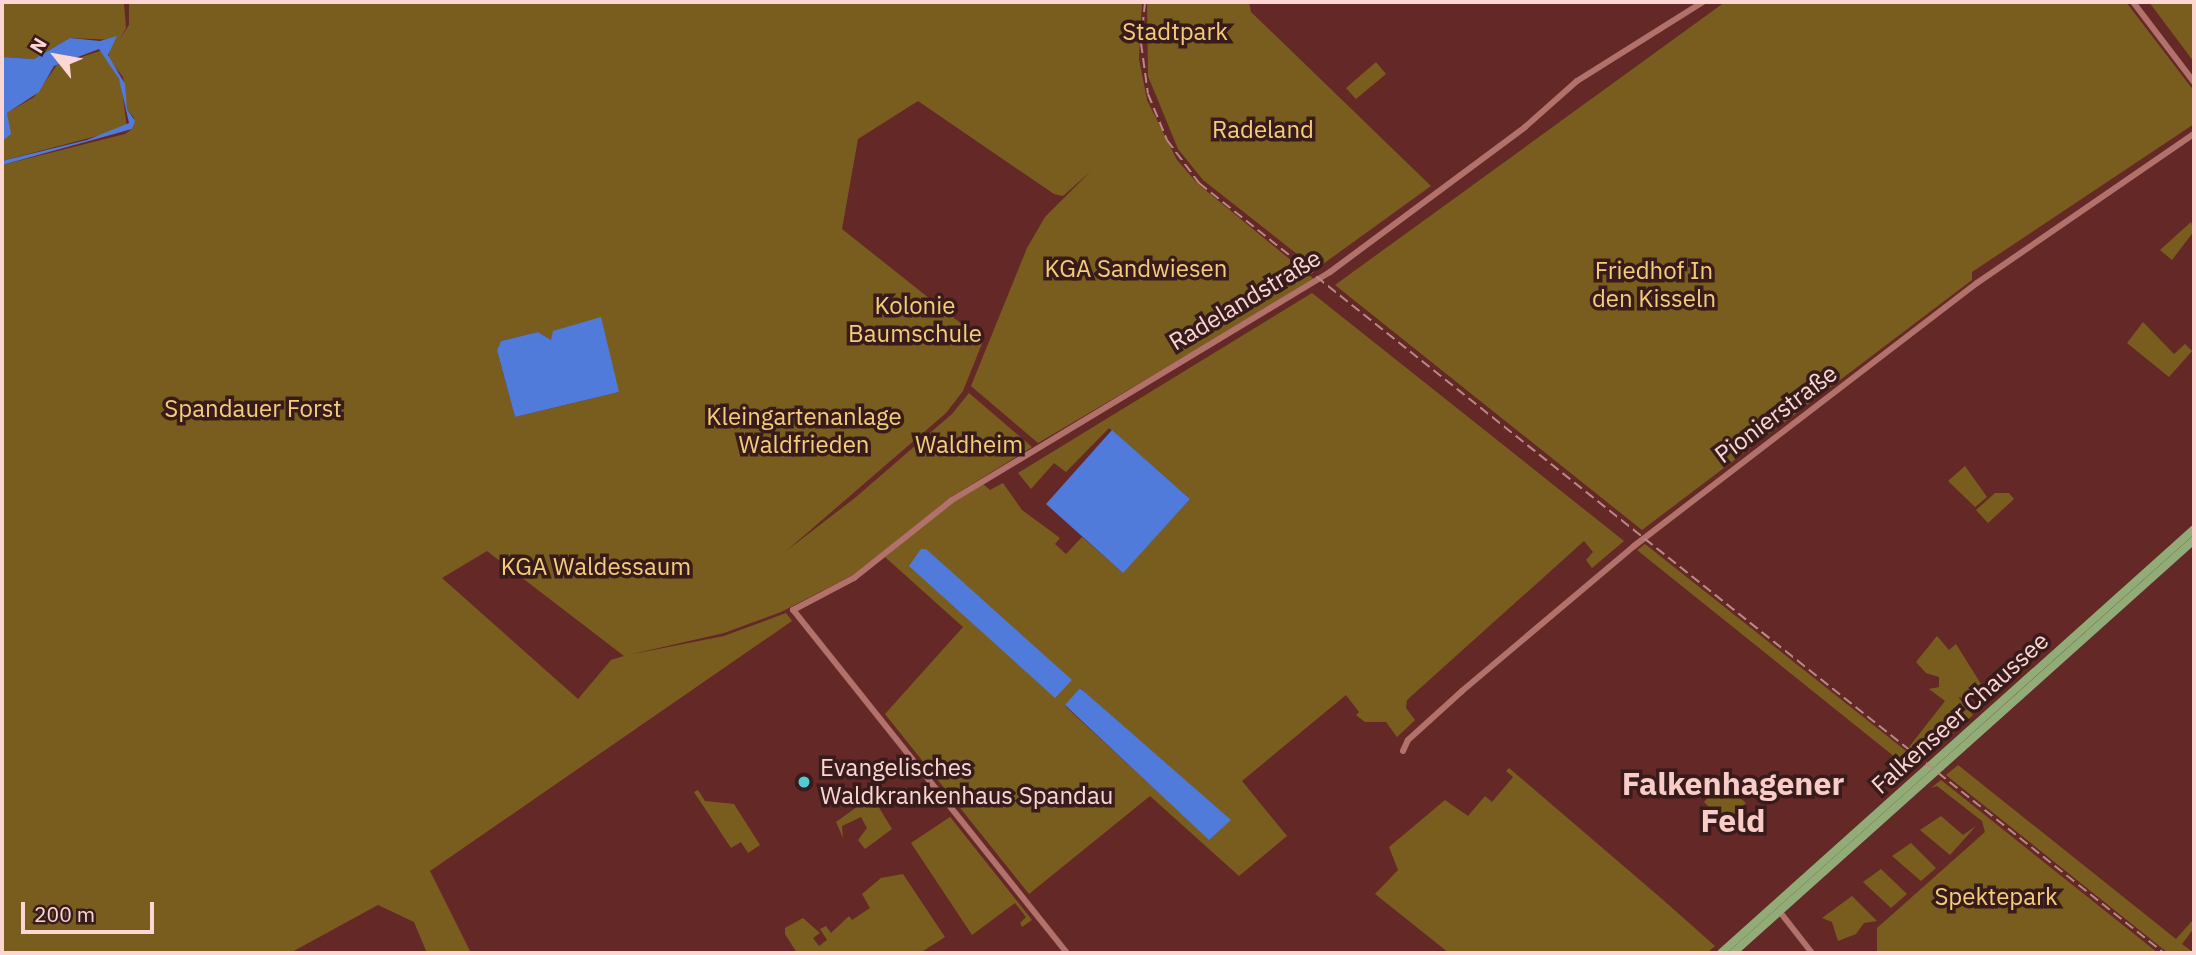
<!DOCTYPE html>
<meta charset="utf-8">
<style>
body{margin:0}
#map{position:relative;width:2196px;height:955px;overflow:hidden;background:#642927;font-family:"IBM Plex Sans",sans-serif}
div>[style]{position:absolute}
.green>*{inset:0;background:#795d1f}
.water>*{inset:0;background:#507bdb}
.minor>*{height:6px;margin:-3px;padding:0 3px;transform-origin:3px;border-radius:3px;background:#b3716c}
.major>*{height:8px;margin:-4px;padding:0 4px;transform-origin:4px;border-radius:4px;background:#91ac76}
.rail>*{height:2px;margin-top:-1px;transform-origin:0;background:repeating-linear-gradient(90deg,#b88986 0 10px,transparent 0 15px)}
.dots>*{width:19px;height:19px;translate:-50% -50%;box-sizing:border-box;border:4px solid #371c1b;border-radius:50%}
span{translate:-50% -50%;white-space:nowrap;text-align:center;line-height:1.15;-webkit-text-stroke:7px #371c1b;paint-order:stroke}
.park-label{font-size:24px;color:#f5cd7a}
.street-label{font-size:24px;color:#fcd6d3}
.poi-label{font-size:24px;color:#fcd6d3}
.left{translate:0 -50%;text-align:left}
.district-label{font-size:32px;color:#f9ccc8;font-weight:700}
.frame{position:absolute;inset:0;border:4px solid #fcd6d3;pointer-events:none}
.north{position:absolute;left:21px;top:21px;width:70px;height:70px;-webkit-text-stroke:5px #371c1b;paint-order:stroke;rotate:301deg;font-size:19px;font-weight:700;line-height:28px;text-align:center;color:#fcd6d3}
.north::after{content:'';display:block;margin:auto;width:24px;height:32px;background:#fcd6d3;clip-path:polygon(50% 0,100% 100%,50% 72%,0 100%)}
.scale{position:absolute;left:21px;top:902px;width:133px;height:32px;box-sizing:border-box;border:4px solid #fcd6d3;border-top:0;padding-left:9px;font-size:21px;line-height:24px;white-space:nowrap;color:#fcd6d3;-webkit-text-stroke:5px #371c1b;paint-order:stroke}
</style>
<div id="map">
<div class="green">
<i style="clip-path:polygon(evenodd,2px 2px,124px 2px,126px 28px,120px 39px,129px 25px,129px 2px,1142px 2px,1139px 59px,1147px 100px,1177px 160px,1198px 184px,1315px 280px,1038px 443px,971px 386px,1027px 248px,1045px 217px,1091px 171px,1063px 196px,1054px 194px,918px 101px,858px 139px,842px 229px,983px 341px,963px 391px,946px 413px,785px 552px,856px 497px,952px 414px,969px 393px,1032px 447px,951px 497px,855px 574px,781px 612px,724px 633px,628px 655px,724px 636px,786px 613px,792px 621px,430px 871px,471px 953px,427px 953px,414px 922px,378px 905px,290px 953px,2px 953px,2px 165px,125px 134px,132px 129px,134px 118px,127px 109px,123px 77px,109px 59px,109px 47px,115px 40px,70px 38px,34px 59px,2px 57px,2px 2px,538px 332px,551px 340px,619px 392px,515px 417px,497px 350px,501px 341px,538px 332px,2px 2px,487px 551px,624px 656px,611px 660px,578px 699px,442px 578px,487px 551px)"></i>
<i style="clip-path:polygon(1147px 2px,1249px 2px,1251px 12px,1431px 186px,1316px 269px,1203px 180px,1178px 149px,1148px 76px)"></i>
<i style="clip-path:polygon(1725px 2px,2126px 2px,2194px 91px,2194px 124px,1972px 272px,1972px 280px,1642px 530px,1335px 285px)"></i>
<i style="clip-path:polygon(2149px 2px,2194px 2px,2194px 62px)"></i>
<i style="clip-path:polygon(103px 50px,121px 83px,127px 128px,2px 161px,2px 141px,9px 129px,7px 113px,34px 97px,57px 65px)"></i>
<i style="clip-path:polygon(1376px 62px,1386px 74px,1356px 99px,1346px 88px)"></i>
<i style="clip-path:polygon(2191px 222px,2194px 231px,2172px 260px,2160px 250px)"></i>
<i style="clip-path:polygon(evenodd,1312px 293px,1624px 541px,1592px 568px,1586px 560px,1593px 552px,1584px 541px,1407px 700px,1406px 708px,1415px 720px,1397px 737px,1386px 722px,1365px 722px,1356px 715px,1359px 712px,1346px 695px,1242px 781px,1287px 836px,1239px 876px,1150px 796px,1029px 894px,885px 714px,963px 627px,885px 557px,953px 501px,983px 484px,990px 490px,1003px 483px,1022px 510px,1060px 538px,1055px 544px,1066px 554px,1082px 537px,1122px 572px,1190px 499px,1109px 428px,1066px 472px,1054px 463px,1031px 489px,1018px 473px,1312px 293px,909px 562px,1071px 680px,1055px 697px,909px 562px,1312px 293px,1080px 688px,1081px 688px,1209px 839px,1065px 706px,1080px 688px)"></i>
<i style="clip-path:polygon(2143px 322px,2174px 354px,2185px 344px,2192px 351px,2169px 377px,2127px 343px)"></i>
<i style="clip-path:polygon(1965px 466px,1987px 497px,1975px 507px,1948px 481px)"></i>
<i style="clip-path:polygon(1995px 493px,2009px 493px,2014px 499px,1988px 523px,1976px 510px)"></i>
<i style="clip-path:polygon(1645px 544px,1920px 762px,1911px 770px,1637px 550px)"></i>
<i style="clip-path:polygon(1937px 636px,1949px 650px,1956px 644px,1981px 684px,1964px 699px,1958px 697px,1973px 715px,1924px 759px,1909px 747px,1945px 701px,1929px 689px,1939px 687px,1939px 677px,1926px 673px,1916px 662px)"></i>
<i style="clip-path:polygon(1958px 765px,2176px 939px,2192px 921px,2194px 928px,2182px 944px,2194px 953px,2168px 953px,1946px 775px)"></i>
<i style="clip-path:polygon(1509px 768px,1662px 899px,1715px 946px,1707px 953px,1449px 953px,1375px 894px,1398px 870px,1389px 847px,1445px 800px,1468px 816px,1485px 796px,1492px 802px,1513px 777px,1506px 771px)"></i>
<i style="clip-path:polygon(1941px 780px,2065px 879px,2158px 953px,1877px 953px,1877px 928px,1985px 832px,1982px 821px,1937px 786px,1931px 788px)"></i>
<i style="clip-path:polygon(1721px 783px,1746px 803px,1725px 823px,1704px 802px)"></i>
<i style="clip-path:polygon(698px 790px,705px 801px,734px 804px,760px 845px,748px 853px,741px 842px,731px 848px,694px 792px)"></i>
<i style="clip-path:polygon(872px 796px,892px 829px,865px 849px,858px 840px,867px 828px,861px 817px,842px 826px,843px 838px,836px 822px)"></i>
<i style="clip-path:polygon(1941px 816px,1963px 835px,1976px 826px,1950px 855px,1920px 830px)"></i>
<i style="clip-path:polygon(950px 817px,951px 818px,1032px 920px,1022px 927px,1020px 923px,1026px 917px,1015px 903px,972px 935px,911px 843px)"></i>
<i style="clip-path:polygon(1911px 843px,1936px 868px,1921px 881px,1892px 856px)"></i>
<i style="clip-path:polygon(1881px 869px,1907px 894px,1891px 908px,1863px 882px)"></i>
<i style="clip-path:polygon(903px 874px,945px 937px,920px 953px,797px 953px,785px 934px,785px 928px,803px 918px,820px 933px,813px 938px,819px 946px,827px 940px,820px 929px,826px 926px,831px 933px,849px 916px,852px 920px,870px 908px,862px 894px,881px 878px)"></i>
<i style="clip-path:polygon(1852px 896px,1877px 921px,1864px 923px,1856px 934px,1838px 941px,1832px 922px,1822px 918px)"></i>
</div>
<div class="water">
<i style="clip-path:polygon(117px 36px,108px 55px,125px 84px,127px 109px,135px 121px,132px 129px,2px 165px,2px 161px,87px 140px,129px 123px,119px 79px,99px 49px,54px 66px,39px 92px,7px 113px,11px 134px,2px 141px,2px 57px,34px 59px,70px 38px,100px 41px)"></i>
<i style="clip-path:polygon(601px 317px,619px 392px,515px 417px,497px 350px,501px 341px,538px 332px,551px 340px,553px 331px)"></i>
<i style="clip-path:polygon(1112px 430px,1190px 499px,1123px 573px,1046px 504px)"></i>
<i style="clip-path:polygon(921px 549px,926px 549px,1072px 680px,1055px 698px,909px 566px)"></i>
<i style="clip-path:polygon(1080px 688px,1231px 820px,1209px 840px,1065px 705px)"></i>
</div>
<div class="minor">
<i style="left:2133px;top:2px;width:101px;rotate:52.7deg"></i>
<i style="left:1403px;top:751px;width:12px;rotate:-66deg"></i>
<i style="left:1408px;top:740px;width:73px;rotate:-42.2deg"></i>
<i style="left:1462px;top:691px;width:225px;rotate:-40.1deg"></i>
<i style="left:1634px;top:546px;width:432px;rotate:-37.5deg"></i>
<i style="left:1977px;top:283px;width:263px;rotate:-34.5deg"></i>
<i style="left:1780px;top:912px;width:52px;rotate:52deg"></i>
<i style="left:1067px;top:953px;width:439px;rotate:-128.6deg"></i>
<i style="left:793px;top:610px;width:69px;rotate:-27.7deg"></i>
<i style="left:854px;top:578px;width:125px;rotate:-38.5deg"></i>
<i style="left:952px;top:500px;width:441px;rotate:-31.1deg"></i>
<i style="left:1330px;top:272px;width:243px;rotate:-36.6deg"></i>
<i style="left:1525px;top:127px;width:69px;rotate:-41.5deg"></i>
<i style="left:1577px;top:81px;width:149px;rotate:-32.1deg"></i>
</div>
<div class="major">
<i style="left:1721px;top:953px;width:635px;rotate:-41.87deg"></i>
<i style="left:1733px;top:953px;width:619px;rotate:-41.86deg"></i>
</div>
<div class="rail">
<i style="left:1145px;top:2px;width:41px;rotate:95.6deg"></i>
<i style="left:1141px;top:43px;width:51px;rotate:82.2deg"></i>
<i style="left:1148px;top:94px;width:50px;rotate:67.6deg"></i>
<i style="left:1167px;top:140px;width:54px;rotate:53.3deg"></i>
<i style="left:1199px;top:183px;width:1235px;rotate:38.59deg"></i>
</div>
<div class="dots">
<i style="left:804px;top:782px;background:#52cbd7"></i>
</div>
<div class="park-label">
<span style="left:1175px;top:32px">Stadtpark</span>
<span style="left:1263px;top:130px">Radeland</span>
<span style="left:1136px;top:269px">KGA Sandwiesen</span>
<span style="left:1654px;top:285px">Friedhof In<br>den Kisseln</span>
<span style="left:915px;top:320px">Kolonie<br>Baumschule</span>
<span style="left:253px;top:409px">Spandauer Forst</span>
<span style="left:804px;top:431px">Kleingartenanlage<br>Waldfrieden</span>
<span style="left:969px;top:445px">Waldheim</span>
<span style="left:596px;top:567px">KGA Waldessaum</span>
<span style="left:1996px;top:897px">Spektepark</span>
</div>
<div class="street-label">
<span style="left:1245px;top:300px;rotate:-31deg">Radelandstraße</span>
<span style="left:1776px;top:414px;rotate:-37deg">Pionierstraße</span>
<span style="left:1960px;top:713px;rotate:-42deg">Falkenseer Chaussee</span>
</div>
<div class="poi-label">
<span class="left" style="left:820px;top:782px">Evangelisches<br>Waldkrankenhaus Spandau</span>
</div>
<div class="district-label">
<span style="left:1733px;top:802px">Falkenhagener<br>Feld</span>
</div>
<div class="frame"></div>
<div class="north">N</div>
<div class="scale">200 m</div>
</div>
